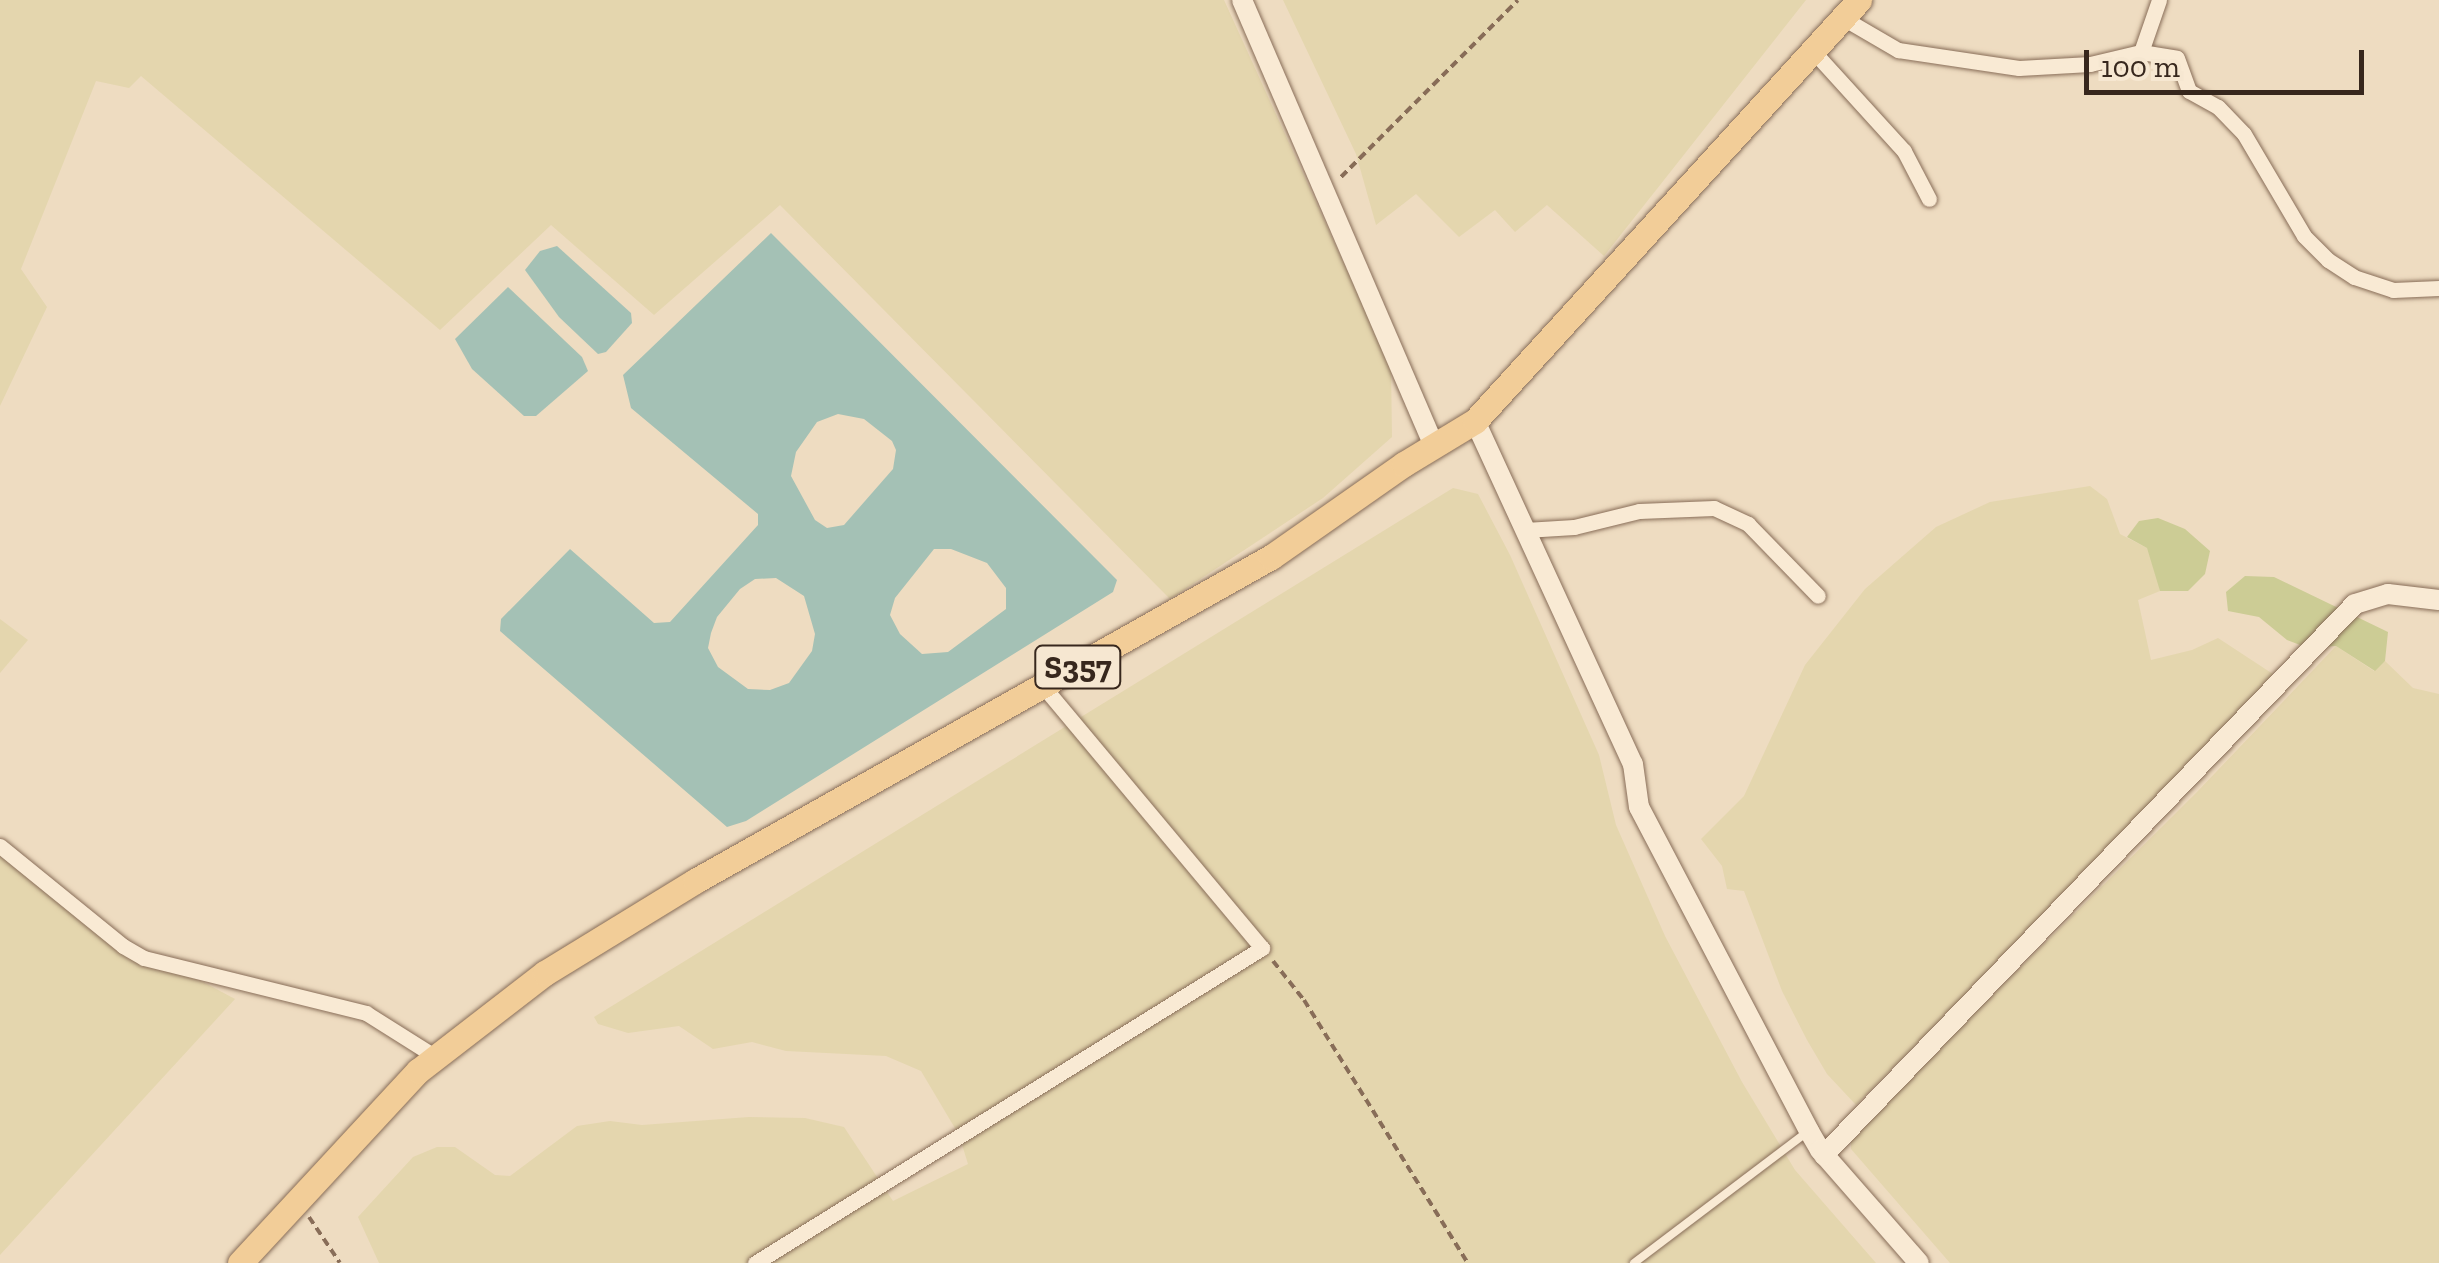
<!DOCTYPE html>
<style>
body{margin:0}
#map{position:relative;width:2439px;height:1263px;overflow:hidden;background:#eedcc1;font-family:"Zilla Slab",serif}
div>[style]{position:absolute}
.farmland>*{inset:0;background:#e4d6ae}
.green>*{inset:0;background:#cccc95}
.water>*{inset:0;background:#a4c1b5}
.path>*{height:4px;margin-top:-2px;transform-origin:0;background:repeating-linear-gradient(90deg,#886d58 0 8px,transparent 0 13px)}
.roads{filter:drop-shadow(0 0 2px #886d58) drop-shadow(0 0 2px #886d58)}
.service>*{height:8px;margin:-4px;padding:0 4px;transform-origin:4px;border-radius:4px;background:#f9ead4}
.minor>*{height:15px;margin:-7.5px;padding:0 7.5px;transform-origin:7.5px;border-radius:7.5px;background:#f9ead4}
.tertiary>*{height:20px;margin:-10px;padding:0 10px;transform-origin:10px;border-radius:10px;background:#f9ead4}
.primary>*{height:25px;margin:-12.5px;padding:0 12.5px;transform-origin:12.5px;border-radius:12.5px;background:#f2cd98}
span{translate:-50% -50%;white-space:nowrap;text-align:center;line-height:1.15;-webkit-text-stroke:10px #f6e7d1;paint-order:stroke}
.shield-label span{padding:2px 8px;background:#f6e7d1;border:2px solid;border-radius:8px;-webkit-text-stroke-width:0}
.shield-label{font-size:32px;color:#37271d;font-weight:700}
.scale{position:absolute;left:2084px;top:50px;width:280px;height:45px;box-sizing:border-box;border:5px solid #37271d;border-top:0;padding-left:12px;font-size:30px;line-height:35px;white-space:nowrap;color:#37271d;-webkit-text-stroke:8px #f6e7d1;paint-order:stroke}
</style>
<div id="map">
<div class="farmland">
<i style="clip-path:polygon(0 0,1224px 0,1391px 367px,1392px 437px,1323px 498px,1170px 599px,780px 205px,654px 315px,551px 225px,440px 330px,141px 76px,129px 88px,96px 81px,21px 269px,47px 307px,0 406px)"></i>
<i style="clip-path:polygon(1283px 0,1806px 0,1604px 256px,1547px 205px,1515px 232px,1495px 210px,1459px 237px,1416px 194px,1376px 225px,1356px 154px)"></i>
<i style="clip-path:polygon(2090px 486px,2107px 499px,2120px 534px,2147px 548px,2158px 576px,2160px 591px,2138px 600px,2151px 660px,2192px 650px,2218px 638px,2279px 678px,1856px 1105px,1827px 1074px,1807px 1040px,1782px 991px,1744px 891px,1727px 889px,1722px 866px,1701px 839px,1744px 796px,1805px 665px,1865px 589px,1936px 527px,1990px 502px)"></i>
<i style="clip-path:polygon(1453px 488px,1478px 494px,1510px 555px,1599px 755px,1616px 825px,1665px 936px,1742px 1082px,1795px 1170px,1876px 1263px,379px 1263px,358px 1217px,413px 1157px,437px 1147px,455px 1147px,495px 1175px,510px 1176px,577px 1126px,610px 1121px,642px 1125px,749px 1117px,805px 1118px,844px 1127px,893px 1201px,968px 1164px,959px 1135px,921px 1071px,886px 1056px,786px 1051px,752px 1042px,713px 1049px,679px 1026px,628px 1033px,598px 1024px,594px 1017px)"></i>
<i style="clip-path:polygon(0 619px,28px 640px,0 673px)"></i>
<i style="clip-path:polygon(2336px 646px,2374px 671px,2385px 661px,2413px 688px,2439px 694px,2439px 1263px,1950px 1263px,1851px 1149px,1851px 1136px,2197px 792px)"></i>
<i style="clip-path:polygon(0 853px,131px 958px,190px 975px,235px 999px,0 1255px)"></i>
</div>
<div class="green">
<i style="clip-path:polygon(2158px 518px,2185px 529px,2210px 551px,2205px 574px,2188px 591px,2160px 591px,2147px 548px,2127px 537px,2139px 521px)"></i>
<i style="clip-path:polygon(2245px 576px,2274px 577px,2388px 632px,2385px 661px,2375px 671px,2336px 646px,2308px 648px,2287px 640px,2259px 617px,2228px 611px,2226px 592px)"></i>
</div>
<div class="water">
<i style="clip-path:polygon(evenodd,771px 233px,1117px 580px,1113px 592px,746px 821px,727px 827px,500px 631px,501px 619px,570px 549px,654px 623px,670px 622px,758px 525px,758px 514px,631px 408px,623px 375px,771px 233px,838px 414px,864px 419px,892px 441px,896px 450px,893px 469px,844px 525px,827px 528px,815px 520px,791px 476px,796px 452px,817px 422px,838px 414px,771px 233px,934px 549px,951px 549px,987px 563px,1006px 588px,1006px 609px,948px 652px,922px 654px,900px 634px,890px 615px,895px 598px,934px 549px,771px 233px,776px 578px,804px 596px,815px 634px,812px 651px,789px 683px,770px 690px,748px 689px,718px 667px,708px 648px,711px 633px,717px 617px,740px 589px,755px 579px,776px 578px)"></i>
<i style="clip-path:polygon(557px 246px,631px 313px,632px 323px,606px 352px,598px 354px,559px 317px,525px 270px,540px 251px)"></i>
<i style="clip-path:polygon(508px 287px,582px 357px,588px 371px,536px 416px,524px 416px,472px 369px,455px 339px)"></i>
</div>
<div class="path">
<i style="left:1341px;top:177px;width:250px;rotate:-45deg"></i>
<i style="left:1273px;top:961px;width:50px;rotate:51.5deg"></i>
<i style="left:1304px;top:1000px;width:310px;rotate:58.1deg"></i>
<i style="left:309px;top:1217px;width:55px;rotate:56deg"></i>
</div>
<div class="roads">
<div class="service">
<i style="left:1634px;top:1263px;width:216px;rotate:-37.1deg"></i>
</div>
<div class="minor">
<i style="left:1843px;top:18px;width:64px;rotate:30.2deg"></i>
<i style="left:1898px;top:50px;width:122px;rotate:8.5deg"></i>
<i style="left:2019px;top:68px;width:71px;rotate:-3.2deg"></i>
<i style="left:2090px;top:64px;width:52px;rotate:-13.2deg"></i>
<i style="left:2141px;top:52px;width:36px;rotate:9deg"></i>
<i style="left:2177px;top:58px;width:35px;rotate:70deg"></i>
<i style="left:2189px;top:91px;width:33px;rotate:29deg"></i>
<i style="left:2218px;top:107px;width:37px;rotate:46deg"></i>
<i style="left:2244px;top:134px;width:118px;rotate:59.5deg"></i>
<i style="left:2304px;top:236px;width:34px;rotate:45deg"></i>
<i style="left:2328px;top:260px;width:31px;rotate:33deg"></i>
<i style="left:2354px;top:277px;width:41px;rotate:18.4deg"></i>
<i style="left:2393px;top:290px;width:46px;rotate:-2.5deg"></i>
<i style="left:1813px;top:51px;width:135px;rotate:47.7deg"></i>
<i style="left:1904px;top:151px;width:54px;rotate:62.5deg"></i>
<i style="left:2141px;top:52px;width:55px;rotate:-70.9deg"></i>
<i style="left:1525px;top:530px;width:49px;rotate:-3.5deg"></i>
<i style="left:1574px;top:527px;width:67px;rotate:-13.8deg"></i>
<i style="left:1639px;top:511px;width:75px;rotate:-2.3deg"></i>
<i style="left:1714px;top:508px;width:38px;rotate:25deg"></i>
<i style="left:1748px;top:524px;width:100px;rotate:45.8deg"></i>
<i style="left:0;top:846px;width:159px;rotate:39.1deg"></i>
<i style="left:123px;top:946px;width:24px;rotate:30deg"></i>
<i style="left:144px;top:958px;width:229px;rotate:13.9deg"></i>
<i style="left:366px;top:1013px;width:83px;rotate:32.2deg"></i>
<i style="left:755px;top:1263px;width:597px;rotate:-31.85deg"></i>
<i style="left:1262px;top:948px;width:341px;rotate:-129.9deg"></i>
</div>
<div class="tertiary">
<i style="left:1242px;top:0;width:486px;rotate:66.7deg"></i>
<i style="left:1475px;top:421px;width:378px;rotate:65.3deg"></i>
<i style="left:1633px;top:764px;width:43px;rotate:82.1deg"></i>
<i style="left:1639px;top:807px;width:366px;rotate:62.3deg"></i>
<i style="left:1809px;top:1131px;width:22px;rotate:60deg"></i>
<i style="left:1820px;top:1150px;width:150px;rotate:48.8deg"></i>
<i style="left:1824px;top:1155px;width:765px;rotate:-46.06deg"></i>
<i style="left:2355px;top:604px;width:34px;rotate:-17deg"></i>
<i style="left:2388px;top:594px;width:51px;rotate:6.7deg"></i>
</div>
<div class="primary">
<i style="left:240px;top:1263px;width:262px;rotate:-47.2deg"></i>
<i style="left:418px;top:1071px;width:160px;rotate:-37.7deg"></i>
<i style="left:545px;top:973px;width:176px;rotate:-31.5deg"></i>
<i style="left:695px;top:881px;width:661px;rotate:-29.36deg"></i>
<i style="left:1271px;top:557px;width:162px;rotate:-35deg"></i>
<i style="left:1404px;top:464px;width:83px;rotate:-31.2deg"></i>
<i style="left:1475px;top:421px;width:570px;rotate:-47.63deg"></i>
</div>
</div>
<div class="shield-label">
<span style="left:1078px;top:667px">S357</span>
</div>
<div class="scale">100 m</div>
</div>
